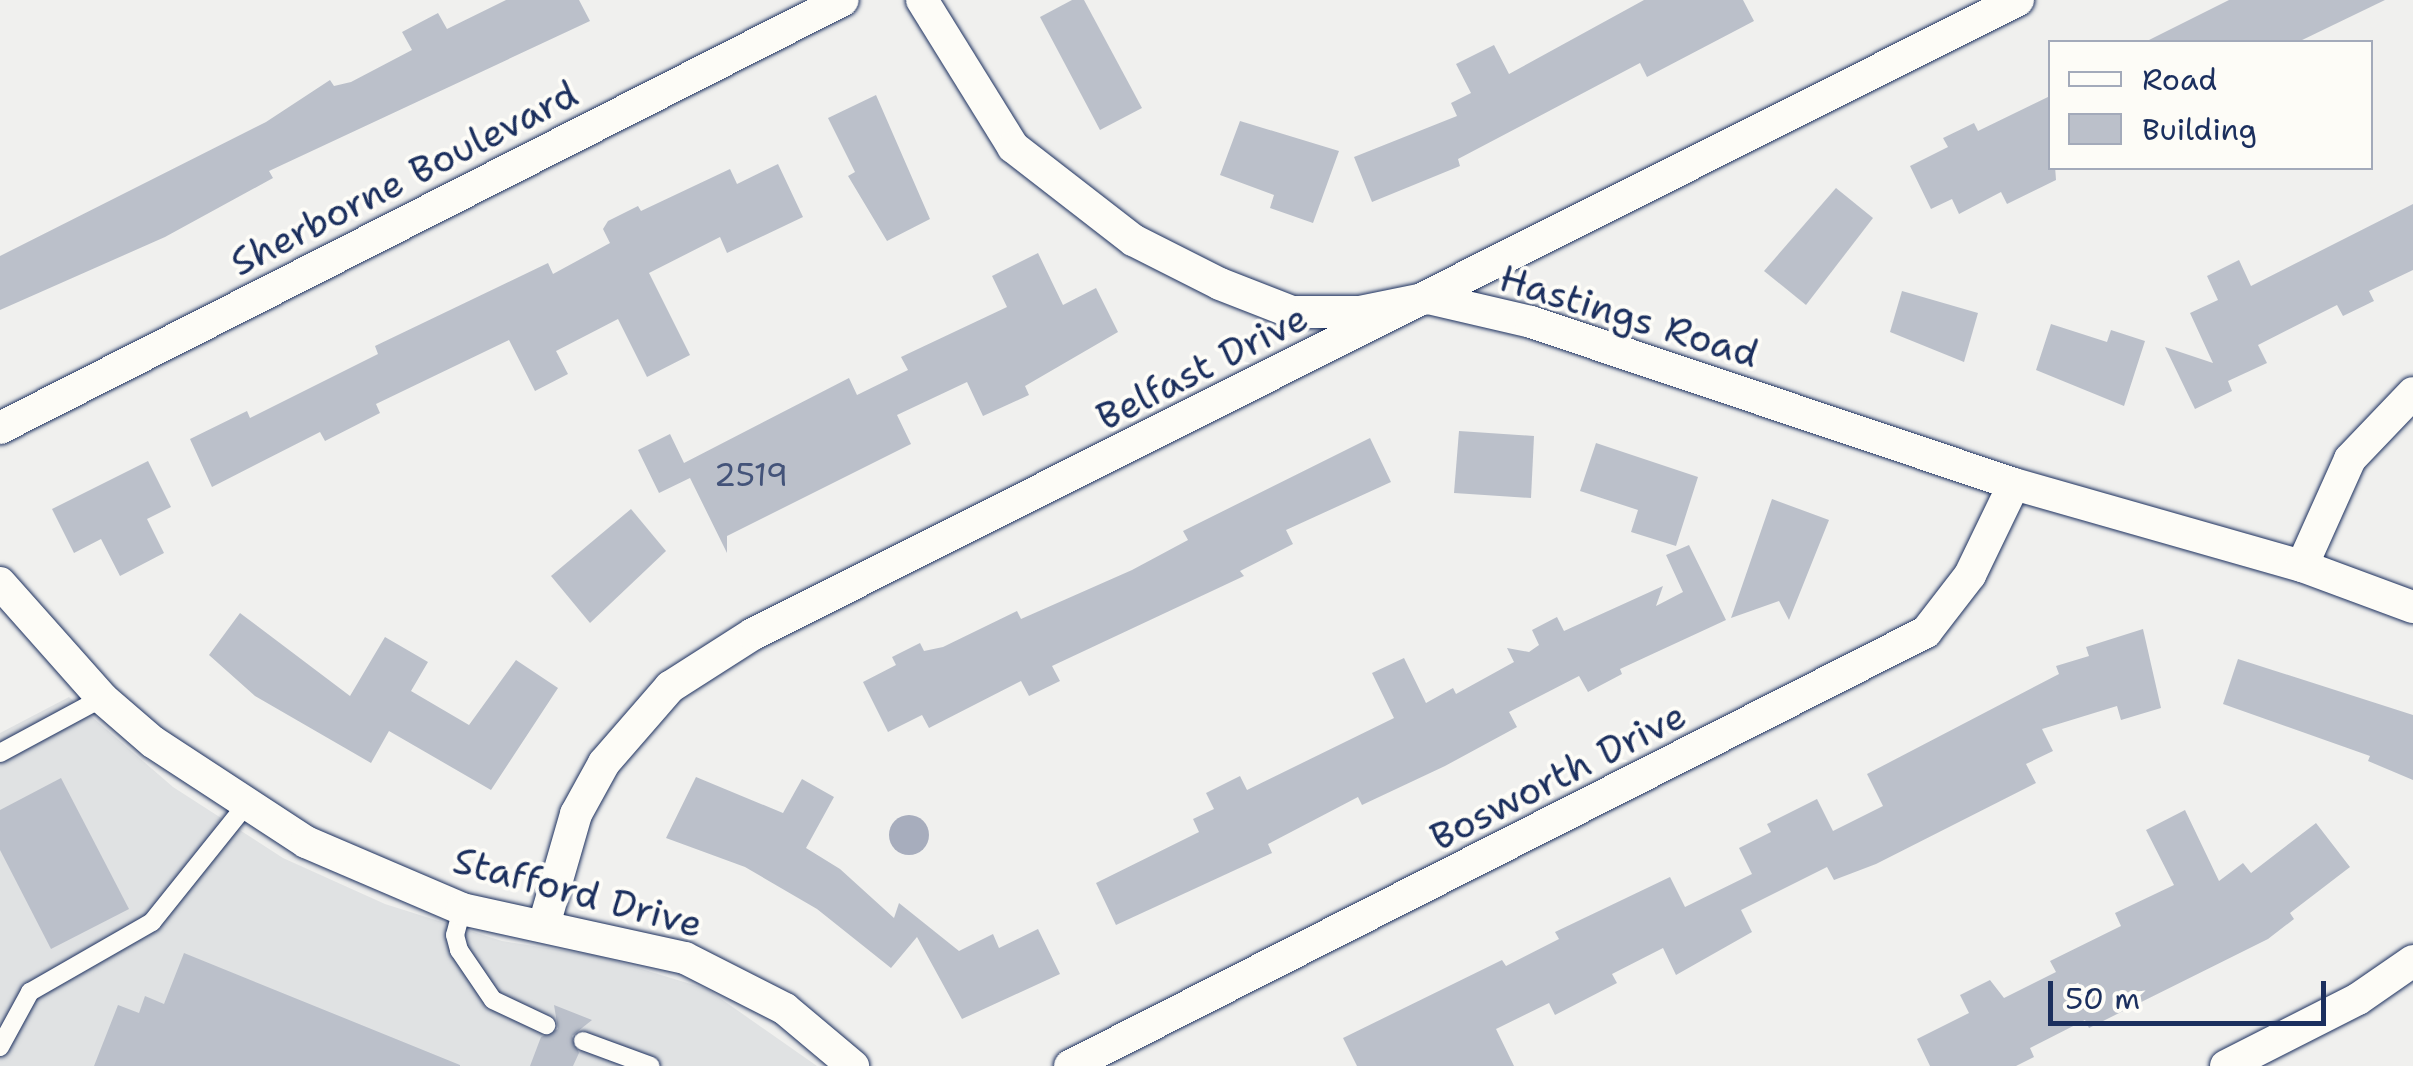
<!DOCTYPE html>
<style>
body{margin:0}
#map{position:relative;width:2413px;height:1066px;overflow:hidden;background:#f0f0ee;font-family:"Shantell Sans",sans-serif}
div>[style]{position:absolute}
.built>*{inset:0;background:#e0e2e3}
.water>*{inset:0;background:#a7adbd}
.round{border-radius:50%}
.building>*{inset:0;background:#bbc0ca}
.roads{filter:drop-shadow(0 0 2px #1b2f5e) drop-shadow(0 0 2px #1b2f5e)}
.lane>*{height:18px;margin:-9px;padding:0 9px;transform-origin:9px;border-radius:9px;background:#fdfcf7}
.street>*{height:32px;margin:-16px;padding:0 16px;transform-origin:16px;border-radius:16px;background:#fdfcf7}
span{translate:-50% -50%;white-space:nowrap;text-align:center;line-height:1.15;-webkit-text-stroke:8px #fdfcf7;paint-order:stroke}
.number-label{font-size:32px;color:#435379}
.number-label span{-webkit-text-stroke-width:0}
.street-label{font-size:38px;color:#1b2f5e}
.legend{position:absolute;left:2048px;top:40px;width:325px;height:130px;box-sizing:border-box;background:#fdfcf7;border:2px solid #a3aaba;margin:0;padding:12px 18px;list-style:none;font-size:30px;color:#1b2f5e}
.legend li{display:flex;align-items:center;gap:20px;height:50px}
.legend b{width:50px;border:2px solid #a3aaba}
.scale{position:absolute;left:2048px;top:981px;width:278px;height:45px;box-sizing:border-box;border:5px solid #1b2f5e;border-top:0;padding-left:12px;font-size:30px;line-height:35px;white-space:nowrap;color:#1b2f5e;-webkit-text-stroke:8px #fdfcf7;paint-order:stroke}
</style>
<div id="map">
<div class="built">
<i style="clip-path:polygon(69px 697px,173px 787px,283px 858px,385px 904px,502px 941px,599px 956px,707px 989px,817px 1066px,0 1066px,0 733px)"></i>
</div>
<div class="water">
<i class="round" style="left:889px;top:815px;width:40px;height:40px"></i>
</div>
<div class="building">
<i style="clip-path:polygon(506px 0,579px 0,590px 21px,269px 171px,273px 178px,165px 237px,0 310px,0 256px,266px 122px,330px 80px,334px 86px,351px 82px,412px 50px,402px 32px,438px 13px,447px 29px)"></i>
<i style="clip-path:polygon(1072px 0,1084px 0,1142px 108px,1100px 130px,1040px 17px)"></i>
<i style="clip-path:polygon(1644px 0,1743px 0,1754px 21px,1647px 77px,1640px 63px,1458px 159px,1460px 166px,1372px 202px,1354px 157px,1457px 116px,1451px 103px,1471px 93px,1456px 64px,1494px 45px,1509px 74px)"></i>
<i style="clip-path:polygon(2229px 0,2385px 0,2298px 42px,2145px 42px)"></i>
<i style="clip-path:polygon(876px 95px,930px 219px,887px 241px,848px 176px,855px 172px,828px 118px)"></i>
<i style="clip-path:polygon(2050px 96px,2056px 180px,2007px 204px,2001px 192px,1959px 214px,1952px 199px,1931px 209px,1910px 166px,1948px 147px,1943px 138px,1974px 123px,1978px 131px)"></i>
<i style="clip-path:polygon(1240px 121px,1339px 151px,1313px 223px,1270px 208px,1274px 195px,1220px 175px)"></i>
<i style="clip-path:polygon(778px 164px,803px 217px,727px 253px,720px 237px,649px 273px,690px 355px,647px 377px,618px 319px,556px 351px,568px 374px,535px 391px,509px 340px,376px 404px,380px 413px,325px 441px,320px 432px,212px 487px,190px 439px,247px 411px,250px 418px,378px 354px,375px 346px,548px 263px,553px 274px,610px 243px,603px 229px,608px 221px,638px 206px,641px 211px,730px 169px,737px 184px)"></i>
<i style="clip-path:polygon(1836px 188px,1873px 218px,1806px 305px,1764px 271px)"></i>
<i style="clip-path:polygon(2413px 204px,2413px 270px,2369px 291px,2374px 301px,2343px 316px,2337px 305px,2258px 345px,2267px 363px,2228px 381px,2232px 391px,2195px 409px,2165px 347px,2213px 363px,2190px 313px,2218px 300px,2207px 276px,2239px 260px,2251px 286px)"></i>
<i style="clip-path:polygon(1038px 253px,1063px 305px,1096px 288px,1118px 332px,1025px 386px,1029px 395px,983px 416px,967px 382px,897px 415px,911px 444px,727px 536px,727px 553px,690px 478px,659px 493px,638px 450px,670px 434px,684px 463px,849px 378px,857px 395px,908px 370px,901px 357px,1007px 307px,992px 276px)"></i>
<i style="clip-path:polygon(1902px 291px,1978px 313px,1964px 362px,1890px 332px)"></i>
<i style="clip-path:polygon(2051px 324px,2107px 342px,2111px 330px,2145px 341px,2124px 406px,2036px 370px)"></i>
<i style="clip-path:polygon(1459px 431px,1534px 436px,1531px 498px,1454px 493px)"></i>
<i style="clip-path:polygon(1370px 438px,1391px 482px,1286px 530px,1293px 544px,1240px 571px,1244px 576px,1052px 666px,1060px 681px,1029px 696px,1021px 681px,929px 728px,922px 715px,888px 732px,863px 682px,896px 665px,892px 657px,920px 643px,924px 651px,943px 647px,1017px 611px,1021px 619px,1132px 570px,1188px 540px,1183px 531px)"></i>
<i style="clip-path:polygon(1596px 443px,1698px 477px,1676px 546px,1631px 532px,1638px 510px,1580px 491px)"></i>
<i style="clip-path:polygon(148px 461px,171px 507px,147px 519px,164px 553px,120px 576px,101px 539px,74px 553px,52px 509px)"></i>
<i style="clip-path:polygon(1772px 499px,1829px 520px,1789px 620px,1779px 601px,1731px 618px)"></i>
<i style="clip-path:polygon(631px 509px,666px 551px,590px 623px,551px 576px)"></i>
<i style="clip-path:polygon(1689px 545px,1726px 620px,1620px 669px,1622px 674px,1588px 692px,1579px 676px,1509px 712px,1517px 727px,1445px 766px,1362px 805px,1358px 797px,1268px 844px,1272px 853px,1116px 925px,1096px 883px,1199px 832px,1193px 819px,1214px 809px,1206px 793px,1240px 776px,1247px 790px,1394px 718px,1372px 673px,1404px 658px,1426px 703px,1453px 688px,1456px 694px,1514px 662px,1507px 648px,1529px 652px,1539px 645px,1532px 630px,1557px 617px,1564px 631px,1663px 586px,1656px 606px,1683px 592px,1666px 555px)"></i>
<i style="clip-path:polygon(240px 613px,350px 696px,385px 637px,428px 662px,411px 691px,469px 725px,516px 660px,558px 688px,491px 790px,389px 731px,371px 763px,255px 696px,209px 655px)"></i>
<i style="clip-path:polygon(2143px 629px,2161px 708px,2121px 720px,2117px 706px,2042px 729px,2053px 751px,2026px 764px,2036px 783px,1876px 864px,1834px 880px,1827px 867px,1741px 910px,1752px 932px,1676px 975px,1663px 948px,1612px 974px,1617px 983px,1555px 1015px,1549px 1003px,1496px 1029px,1514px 1066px,1357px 1066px,1343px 1038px,1502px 960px,1506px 966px,1559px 939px,1555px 932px,1670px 877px,1685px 907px,1752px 874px,1739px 848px,1771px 832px,1767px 824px,1817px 799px,1833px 831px,1883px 806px,1867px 774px,2059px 674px,2056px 666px,2089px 656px,2086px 647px)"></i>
<i style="clip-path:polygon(2238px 659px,2413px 715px,2413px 780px,2368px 761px,2370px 756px,2223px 704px)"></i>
<i style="clip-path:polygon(696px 777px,783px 813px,802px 779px,834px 797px,806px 848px,840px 869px,894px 918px,899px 903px,959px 951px,993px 934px,999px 948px,1038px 929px,1060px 974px,962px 1019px,917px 937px,891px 968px,817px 909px,745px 867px,666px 838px)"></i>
<i style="clip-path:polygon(61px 778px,129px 909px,51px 949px,0 850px,0 810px)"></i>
<i style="clip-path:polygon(2185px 810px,2219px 881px,2243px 863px,2251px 873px,2316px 823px,2350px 867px,2290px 913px,2294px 919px,2268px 939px,2089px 1028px,2085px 1020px,2030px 1048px,2034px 1057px,2016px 1066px,1930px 1066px,1917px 1039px,1969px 1013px,1960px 995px,1990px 980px,2004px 998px,2056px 972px,2050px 961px,2121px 926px,2115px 913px,2174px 885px,2146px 830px)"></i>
<i style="clip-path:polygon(184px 953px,460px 1065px,460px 1066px,94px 1066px,118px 1005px,139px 1013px,145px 996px,164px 1004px)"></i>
<i style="clip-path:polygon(554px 1005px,592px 1020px,572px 1036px,579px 1053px,573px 1066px,530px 1066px,541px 1037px,558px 1029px)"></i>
</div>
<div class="roads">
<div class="lane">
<i style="left:0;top:753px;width:116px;rotate:-28.3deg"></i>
<i style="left:462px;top:909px;width:27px;rotate:105deg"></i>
<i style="left:455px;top:935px;width:16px;rotate:75deg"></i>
<i style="left:459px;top:950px;width:60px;rotate:55.8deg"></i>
<i style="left:493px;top:1000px;width:59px;rotate:25.3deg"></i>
<i style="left:583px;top:1041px;width:72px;rotate:20.2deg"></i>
<i style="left:0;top:1047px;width:63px;rotate:-61.4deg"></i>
<i style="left:30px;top:992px;width:141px;rotate:-29.8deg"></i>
<i style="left:152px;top:922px;width:147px;rotate:-51.3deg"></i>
</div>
<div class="street">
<i style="left:922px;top:0;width:173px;rotate:58.2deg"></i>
<i style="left:1013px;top:147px;width:152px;rotate:37.8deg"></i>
<i style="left:1133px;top:240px;width:97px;rotate:26.8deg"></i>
<i style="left:1220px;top:284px;width:77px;rotate:21.3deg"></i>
<i style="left:1292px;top:312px;width:68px"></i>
<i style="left:1360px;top:312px;width:69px;rotate:-11.6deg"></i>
<i style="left:1428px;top:298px;width:106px;rotate:13.1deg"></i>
<i style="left:1531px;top:322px;width:509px;rotate:18.54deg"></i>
<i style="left:2014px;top:484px;width:299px;rotate:15.9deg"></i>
<i style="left:2302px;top:566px;width:118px;rotate:20.3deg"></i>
<i style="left:0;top:428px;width:945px;rotate:-26.92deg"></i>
<i style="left:2302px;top:566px;width:117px;rotate:-65.8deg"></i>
<i style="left:2350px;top:459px;width:91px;rotate:-46.3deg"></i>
<i style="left:0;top:583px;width:154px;rotate:48.4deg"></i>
<i style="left:102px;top:698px;width:67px;rotate:40.8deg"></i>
<i style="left:153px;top:742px;width:183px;rotate:33.2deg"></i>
<i style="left:306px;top:842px;width:170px;rotate:23.2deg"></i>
<i style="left:462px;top:909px;width:228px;rotate:12.4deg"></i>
<i style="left:685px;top:958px;width:112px;rotate:27deg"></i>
<i style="left:785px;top:1009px;width:89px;rotate:40deg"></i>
<i style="left:544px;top:925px;width:116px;rotate:-73.9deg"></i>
<i style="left:576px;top:814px;width:58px;rotate:-61.2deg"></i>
<i style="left:604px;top:763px;width:101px;rotate:-49deg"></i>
<i style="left:670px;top:687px;width:98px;rotate:-32.6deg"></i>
<i style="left:753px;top:634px;width:1415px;rotate:-26.62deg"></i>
<i style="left:1070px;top:1066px;width:960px;rotate:-26.89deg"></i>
<i style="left:1926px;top:632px;width:72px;rotate:-52.3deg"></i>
<i style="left:1970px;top:575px;width:101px;rotate:-64.2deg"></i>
<i style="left:2226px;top:1066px;width:148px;rotate:-26.9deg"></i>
<i style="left:2358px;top:999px;width:67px;rotate:-34.6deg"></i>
</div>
</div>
<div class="number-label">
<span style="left:751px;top:475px">2519</span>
</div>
<div class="street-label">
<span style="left:404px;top:178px;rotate:-27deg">Sherborne Boulevard</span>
<span style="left:1629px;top:316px;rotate:17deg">Hastings Road</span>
<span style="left:1202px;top:367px;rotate:-27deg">Belfast Drive</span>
<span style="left:1558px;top:776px;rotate:-27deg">Bosworth Drive</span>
<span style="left:578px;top:892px;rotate:15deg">Stafford Drive</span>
</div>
<ul class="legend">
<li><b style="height:12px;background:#fdfcf7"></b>Road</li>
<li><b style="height:28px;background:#bbc0ca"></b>Building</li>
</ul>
<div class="scale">50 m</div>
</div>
